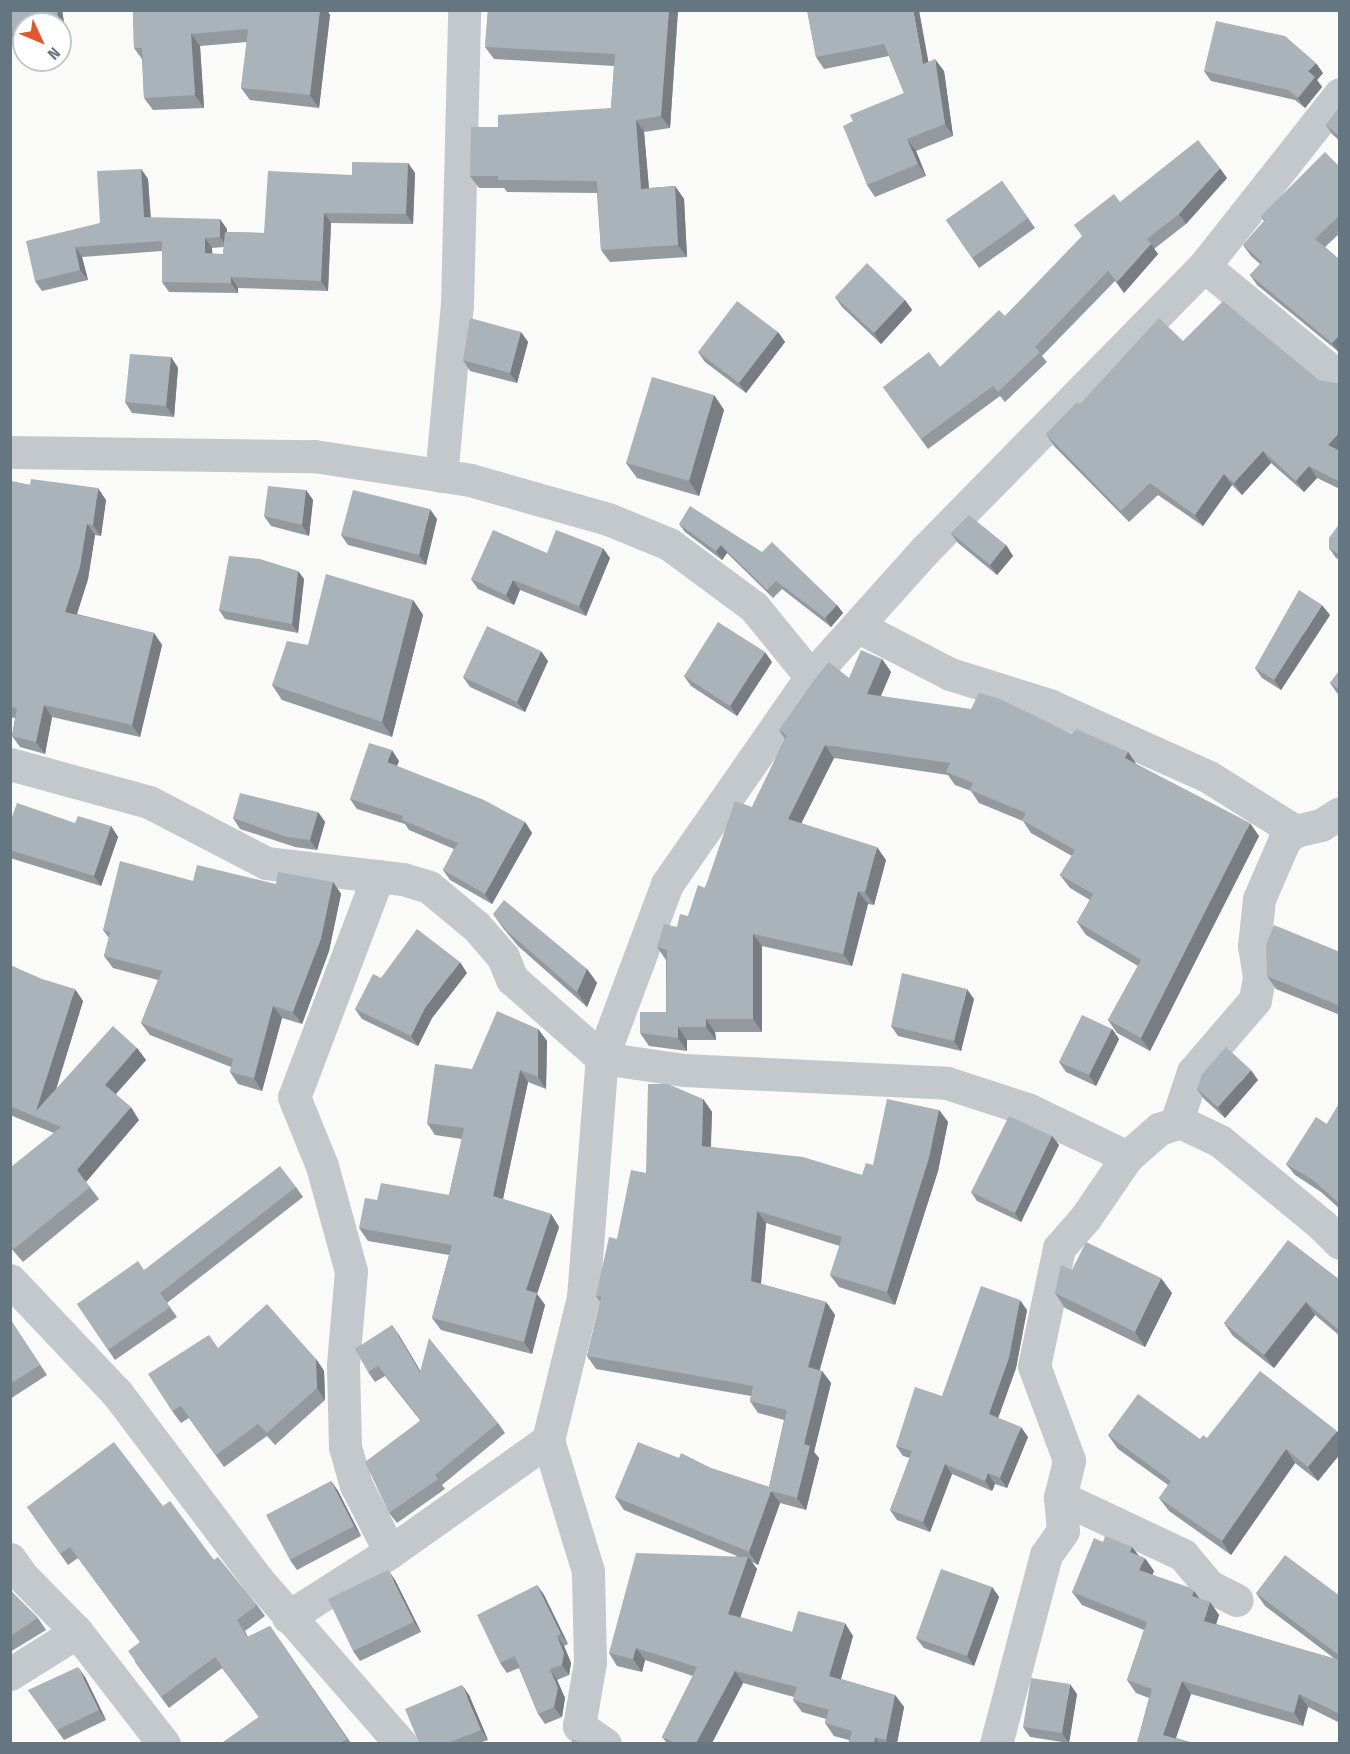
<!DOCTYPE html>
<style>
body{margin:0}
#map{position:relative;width:1350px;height:1754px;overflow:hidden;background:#fafaf8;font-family:"Fira Sans Condensed",sans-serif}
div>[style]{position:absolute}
.street>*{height:33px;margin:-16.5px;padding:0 16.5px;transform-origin:16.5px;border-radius:16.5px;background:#c3c8cc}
.wall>*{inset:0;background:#929a9f}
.shaded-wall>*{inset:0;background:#777d82}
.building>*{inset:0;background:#aab3b9}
span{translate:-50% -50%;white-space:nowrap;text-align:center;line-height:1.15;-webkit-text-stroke:6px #fff;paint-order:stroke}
.frame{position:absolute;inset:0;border:12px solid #657683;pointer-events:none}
.north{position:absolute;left:12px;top:12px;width:60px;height:60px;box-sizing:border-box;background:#fff;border:2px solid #c1c8cd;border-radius:50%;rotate:134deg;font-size:16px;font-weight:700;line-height:24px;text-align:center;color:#657683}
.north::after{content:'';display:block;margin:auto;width:21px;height:27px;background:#e4572e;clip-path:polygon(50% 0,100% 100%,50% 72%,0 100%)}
</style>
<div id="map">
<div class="street">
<i style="left:1204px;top:266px;width:176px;rotate:39.5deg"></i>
<i style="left:10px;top:452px;width:304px;rotate:0.8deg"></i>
<i style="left:314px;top:456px;width:158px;rotate:8.7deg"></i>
<i style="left:470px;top:480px;width:143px;rotate:15.8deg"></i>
<i style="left:608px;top:519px;width:66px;rotate:22.3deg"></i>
<i style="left:669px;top:544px;width:106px;rotate:36.5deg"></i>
<i style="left:754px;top:607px;width:90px;rotate:50.8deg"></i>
<i style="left:441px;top:476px;width:172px;rotate:-84.7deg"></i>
<i style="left:457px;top:305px;width:295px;rotate:-88.6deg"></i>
<i style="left:857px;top:626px;width:105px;rotate:27.3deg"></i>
<i style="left:950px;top:674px;width:104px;rotate:17.4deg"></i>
<i style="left:1049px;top:705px;width:175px;rotate:24.2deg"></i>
<i style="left:1209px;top:777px;width:102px;rotate:32.1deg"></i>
<i style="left:10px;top:764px;width:144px;rotate:15.3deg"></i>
<i style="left:149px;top:802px;width:132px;rotate:27.5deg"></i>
<i style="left:266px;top:863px;width:138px;rotate:6.7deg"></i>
<i style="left:403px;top:879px;width:27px;rotate:17deg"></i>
<i style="left:429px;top:887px;width:61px;rotate:39.7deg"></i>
<i style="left:476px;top:926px;width:41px;rotate:48.9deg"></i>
<i style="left:503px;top:957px;width:24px;rotate:68deg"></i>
<i style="left:512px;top:979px;width:120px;rotate:41.3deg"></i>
<i style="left:602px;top:1058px;width:83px;rotate:8.3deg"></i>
<i style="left:684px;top:1070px;width:263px;rotate:2.8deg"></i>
<i style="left:947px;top:1083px;width:84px;rotate:18deg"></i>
<i style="left:1027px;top:1109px;width:111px;rotate:25.6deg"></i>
<i style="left:378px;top:876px;width:236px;rotate:110.8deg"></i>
<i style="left:294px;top:1097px;width:74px;rotate:67.9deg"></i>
<i style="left:322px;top:1166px;width:109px;rotate:74.6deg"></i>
<i style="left:351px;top:1271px;width:94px;rotate:94.9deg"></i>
<i style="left:343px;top:1365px;width:82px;rotate:88.6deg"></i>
<i style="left:345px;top:1447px;width:40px;rotate:74deg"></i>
<i style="left:356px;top:1485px;width:75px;rotate:63.1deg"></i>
<i style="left:1176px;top:1123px;width:54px;rotate:-71.6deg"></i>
<i style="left:1193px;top:1072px;width:95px;rotate:-49.3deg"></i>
<i style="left:1255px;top:1000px;width:23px;rotate:-80deg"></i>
<i style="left:1259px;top:977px;width:31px;rotate:-99deg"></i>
<i style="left:1254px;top:946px;width:47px;rotate:-83.9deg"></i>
<i style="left:1259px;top:899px;width:65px;rotate:-66.6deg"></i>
<i style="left:1285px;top:839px;width:13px;rotate:-39deg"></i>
<i style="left:1295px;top:831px;width:27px;rotate:-13deg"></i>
<i style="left:1321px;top:825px;width:22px;rotate:-32deg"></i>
<i style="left:10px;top:1280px;width:156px;rotate:46.6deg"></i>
<i style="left:117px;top:1393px;width:234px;rotate:53deg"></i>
<i style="left:258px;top:1580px;width:218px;rotate:48.9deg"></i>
<i style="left:1060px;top:1497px;width:136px;rotate:25.2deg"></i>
<i style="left:1183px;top:1555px;width:40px;rotate:50deg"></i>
<i style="left:1209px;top:1586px;width:31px;rotate:27deg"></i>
<i style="left:10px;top:1559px;width:19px;rotate:55deg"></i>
<i style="left:21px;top:1575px;width:80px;rotate:45.5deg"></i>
<i style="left:77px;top:1632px;width:142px;rotate:52.2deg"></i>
<i style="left:288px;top:1617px;width:121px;rotate:-32.5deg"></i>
<i style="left:390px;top:1552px;width:194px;rotate:-35.3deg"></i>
<i style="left:10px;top:1674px;width:79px;rotate:-32.1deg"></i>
<i style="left:605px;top:1744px;width:32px;rotate:-145deg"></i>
<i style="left:579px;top:1726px;width:65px;rotate:-80.2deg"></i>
<i style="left:590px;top:1662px;width:91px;rotate:-91.3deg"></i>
<i style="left:588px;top:1571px;width:137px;rotate:-107deg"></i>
<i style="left:548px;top:1440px;width:147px;rotate:-76.2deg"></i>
<i style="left:583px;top:1297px;width:240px;rotate:-85.5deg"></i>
<i style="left:602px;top:1058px;width:186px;rotate:-69.5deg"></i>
<i style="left:667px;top:884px;width:252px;rotate:-55.2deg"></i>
<i style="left:811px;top:677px;width:171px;rotate:-48.1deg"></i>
<i style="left:925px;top:550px;width:398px;rotate:-45.5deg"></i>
<i style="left:1204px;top:266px;width:219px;rotate:-51.7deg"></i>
<i style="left:996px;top:1744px;width:196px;rotate:-75.2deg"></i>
<i style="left:1046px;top:1555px;width:29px;rotate:-55deg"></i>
<i style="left:1063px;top:1531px;width:34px;rotate:-95deg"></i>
<i style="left:1060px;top:1497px;width:38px;rotate:-76deg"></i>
<i style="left:1069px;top:1460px;width:100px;rotate:-110.4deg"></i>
<i style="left:1034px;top:1366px;width:121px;rotate:-78deg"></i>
<i style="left:1059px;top:1248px;width:41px;rotate:-48.9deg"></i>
<i style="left:1086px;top:1217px;width:73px;rotate:-55.7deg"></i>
<i style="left:1127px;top:1157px;width:43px;rotate:-41.2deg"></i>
<i style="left:1159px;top:1129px;width:22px;rotate:-18deg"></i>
<i style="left:1180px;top:1122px;width:44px;rotate:25.4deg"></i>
<i style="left:1220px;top:1141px;width:131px;rotate:39.4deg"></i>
<i style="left:1321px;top:1224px;width:27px;rotate:45deg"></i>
</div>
<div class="wall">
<i style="clip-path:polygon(10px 10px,62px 10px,66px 35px,60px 36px,60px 24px,24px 24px,24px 43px,10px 45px)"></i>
<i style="clip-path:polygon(133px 10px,327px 10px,330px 15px,319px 108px,250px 100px,241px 88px,247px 42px,200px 46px,204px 108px,153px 110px,144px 98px,142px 59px,134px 48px)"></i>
<i style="clip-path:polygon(488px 10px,678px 10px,670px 128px,644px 132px,649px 188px,675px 186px,684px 199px,687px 257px,610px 262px,601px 250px,597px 193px,507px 192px,504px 188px,479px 188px,470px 176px,498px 127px,611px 108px,614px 66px,494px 59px,485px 47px)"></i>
<i style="clip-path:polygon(807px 10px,929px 62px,944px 71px,953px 136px,916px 151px,926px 176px,875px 197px,867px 185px,853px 121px,904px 93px,889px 56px,824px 69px,816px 57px)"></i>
<i style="clip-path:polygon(1204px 71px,1323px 73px,1317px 80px,1322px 87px,1305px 108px,1295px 100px,1211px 81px)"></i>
<i style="clip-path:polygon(1340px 107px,1340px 141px,1332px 134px,1326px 125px)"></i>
<i style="clip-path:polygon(evenodd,408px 163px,415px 173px,413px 224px,331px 223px,328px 291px,238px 288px,238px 293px,169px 292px,162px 282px,162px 251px,82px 257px,88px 280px,42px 291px,35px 281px,100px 223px,141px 169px,148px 179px,151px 218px,227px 229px,227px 232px,264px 233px,352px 175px,408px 163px,224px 247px,223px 254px,212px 254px,212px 248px,224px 247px)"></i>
<i style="clip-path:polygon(1340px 167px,1340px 233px,1325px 247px,1340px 260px,1340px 353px,1257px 285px,1250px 275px,1260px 264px,1251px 256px,1243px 245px,1264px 221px,1261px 216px)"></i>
<i style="clip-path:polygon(1227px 178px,1186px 224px,1154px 249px,1158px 254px,1124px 293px,1115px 281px,1042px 356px,1047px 362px,1005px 402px,1000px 396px,928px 449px,883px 387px,940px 367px,1005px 316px,1120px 202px)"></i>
<i style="clip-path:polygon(1002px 181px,1035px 228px,979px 268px,946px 220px)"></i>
<i style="clip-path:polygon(835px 297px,905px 300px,912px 310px,881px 344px,842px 307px)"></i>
<i style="clip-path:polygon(521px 332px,528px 342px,517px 383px,470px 371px,463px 360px)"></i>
<i style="clip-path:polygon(778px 332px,785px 342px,746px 393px,705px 362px,698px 352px)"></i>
<i style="clip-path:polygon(1183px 341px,1320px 381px,1340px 384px,1340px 489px,1317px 478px,1304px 492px,1271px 463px,1242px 495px,1232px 485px,1203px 526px,1158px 495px,1129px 522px,1054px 446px,1046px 434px,1080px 404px)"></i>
<i style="clip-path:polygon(171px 357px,178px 368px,174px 417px,132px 413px,125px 402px)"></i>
<i style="clip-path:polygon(714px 395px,724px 410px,699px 496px,637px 478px,626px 463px)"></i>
<i style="clip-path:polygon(10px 481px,106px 500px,101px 536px,95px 535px,88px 579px,77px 614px,154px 633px,162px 645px,140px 737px,52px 717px,45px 754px,20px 747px,12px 736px,15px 718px,10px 717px)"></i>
<i style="clip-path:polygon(306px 490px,313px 500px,309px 536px,271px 526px,264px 516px)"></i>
<i style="clip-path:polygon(437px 519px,426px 565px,348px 545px,341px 535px)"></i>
<i style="clip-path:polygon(1340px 523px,1340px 560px,1336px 558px,1329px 548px)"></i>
<i style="clip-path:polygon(679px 524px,837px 605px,843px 613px,831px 627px,782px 589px,773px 598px,727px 553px,722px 560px,685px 532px)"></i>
<i style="clip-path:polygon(951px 533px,1006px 545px,1013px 556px,997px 575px,958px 543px)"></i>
<i style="clip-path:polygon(547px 553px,610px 558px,586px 616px,520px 590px,514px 605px,478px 589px,471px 579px)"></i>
<i style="clip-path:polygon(298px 571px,304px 579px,298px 633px,225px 619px,219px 610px)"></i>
<i style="clip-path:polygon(413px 600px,423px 615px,392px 737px,282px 700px,272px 685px,308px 645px)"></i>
<i style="clip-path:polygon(1330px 615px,1281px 690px,1262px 678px,1255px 668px)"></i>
<i style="clip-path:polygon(882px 659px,891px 672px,881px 696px,1072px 734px,1128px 752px,1136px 764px,1259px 836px,1150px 1051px,1117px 1033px,1108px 1020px,1138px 966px,1086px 935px,1077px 922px,1090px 900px,1070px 888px,1060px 875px,1072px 856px,1031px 833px,1023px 821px,979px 803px,971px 791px,955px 785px,948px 775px,834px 758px,801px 823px,886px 860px,874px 905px,868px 904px,852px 966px,762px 946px,762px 1032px,715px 1032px,716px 1040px,687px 1040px,687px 1051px,649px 1046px,640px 1033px,666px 1012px,666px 960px,657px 947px,688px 916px,752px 807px,785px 739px,779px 730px,849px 678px)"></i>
<i style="clip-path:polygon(548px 661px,525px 712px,470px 687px,463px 677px)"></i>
<i style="clip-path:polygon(772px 662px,737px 716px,691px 686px,684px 676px)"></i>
<i style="clip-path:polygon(1340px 670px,1340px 695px,1337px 693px,1330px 683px)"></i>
<i style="clip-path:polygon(399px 761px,397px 766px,525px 822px,532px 833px,492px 904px,450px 880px,443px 870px,454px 849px,409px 830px,405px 824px,357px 809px,350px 799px)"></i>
<i style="clip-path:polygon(318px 812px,325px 822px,317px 850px,295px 847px,240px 829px,233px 818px)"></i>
<i style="clip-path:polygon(10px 822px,75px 823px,111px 826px,118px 837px,101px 886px,10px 858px)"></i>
<i style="clip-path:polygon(193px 881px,276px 884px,333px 882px,341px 894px,329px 951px,302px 1024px,282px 1018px,262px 1091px,238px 1084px,230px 1072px,231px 1067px,150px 1035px,141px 1023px,158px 980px,113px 968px,104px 956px,109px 938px,103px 930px)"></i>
<i style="clip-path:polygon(493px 914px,587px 969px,597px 983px,587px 1007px,518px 946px,503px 928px)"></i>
<i style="clip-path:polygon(1340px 952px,1340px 1015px,1276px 989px,1267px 976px)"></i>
<i style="clip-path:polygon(10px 965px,83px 1001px,56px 1090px,137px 1048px,146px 1060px,116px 1094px,139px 1120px,86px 1182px,99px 1199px,23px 1262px,10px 1247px,10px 1168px,54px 1133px,10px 1115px)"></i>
<i style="clip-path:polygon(467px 973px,432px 1018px,418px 1046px,362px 1019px,355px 1009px,381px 978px)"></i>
<i style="clip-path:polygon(974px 999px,961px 1051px,898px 1036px,891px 1026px)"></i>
<i style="clip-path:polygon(538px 1029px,547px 1041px,546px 1089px,528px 1082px,503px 1199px,551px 1214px,559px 1227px,537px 1294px,545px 1305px,532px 1354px,441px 1330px,432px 1318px,449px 1255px,368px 1241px,359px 1228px,377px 1200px,449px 1195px,462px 1139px,435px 1135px,427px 1123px,472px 1069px)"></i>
<i style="clip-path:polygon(1112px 1029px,1119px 1039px,1096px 1086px,1066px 1072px,1059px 1062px)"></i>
<i style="clip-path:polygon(1258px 1080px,1225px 1118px,1204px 1099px,1197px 1089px)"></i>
<i style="clip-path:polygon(703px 1099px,712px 1112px,711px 1147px,862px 1175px,939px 1110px,948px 1122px,938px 1171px,895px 1305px,839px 1287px,830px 1275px,840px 1246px,766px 1223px,761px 1284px,826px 1302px,835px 1315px,819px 1370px,822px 1371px,831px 1383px,814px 1452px,819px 1458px,806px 1510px,780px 1503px,758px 1565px,752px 1562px,757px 1569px,740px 1617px,792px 1632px,853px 1636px,841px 1679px,895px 1695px,904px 1707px,897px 1743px,849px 1743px,849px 1740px,834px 1736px,825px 1723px,826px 1719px,802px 1712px,793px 1700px,794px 1697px,743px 1683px,712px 1743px,667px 1743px,662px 1737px,693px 1676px,645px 1660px,642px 1672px,617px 1666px,609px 1653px,737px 1556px,624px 1510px,615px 1497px,679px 1458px,769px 1487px,784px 1420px,758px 1413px,750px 1401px,751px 1396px,596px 1369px,587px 1356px,600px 1302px,596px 1296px,617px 1239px,646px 1173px)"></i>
<i style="clip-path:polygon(1340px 1102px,1340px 1209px,1321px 1192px,1295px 1175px,1286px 1164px,1327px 1124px)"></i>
<i style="clip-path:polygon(1052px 1136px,1059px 1145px,1021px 1222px,977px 1201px,971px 1192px)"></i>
<i style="clip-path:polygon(296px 1187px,303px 1197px,167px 1303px,177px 1317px,115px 1360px,77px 1304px,144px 1270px)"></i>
<i style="clip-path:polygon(1072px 1270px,1172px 1293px,1145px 1347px,1065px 1308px,1055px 1293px)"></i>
<i style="clip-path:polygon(1340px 1280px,1340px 1336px,1315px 1315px,1274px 1368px,1233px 1336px,1224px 1323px)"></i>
<i style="clip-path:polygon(1027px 1310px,1016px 1368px,998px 1418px,1028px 1437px,1007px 1488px,995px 1484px,992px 1491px,952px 1474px,930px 1532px,897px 1520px,890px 1510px,910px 1458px,903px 1456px,896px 1446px,942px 1396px)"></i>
<i style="clip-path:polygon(10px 1319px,47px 1375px,10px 1399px)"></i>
<i style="clip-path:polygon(392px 1325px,420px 1371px,498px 1423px,505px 1433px,442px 1485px,445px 1489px,397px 1523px,389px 1513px,420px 1420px,385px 1376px,375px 1382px,368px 1372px)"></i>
<i style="clip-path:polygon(218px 1348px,316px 1359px,324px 1371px,325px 1400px,275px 1445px,267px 1436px,224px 1467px,189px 1418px,181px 1423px,172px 1411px)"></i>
<i style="clip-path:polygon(1108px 1435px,1200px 1439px,1340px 1435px,1340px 1454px,1318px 1481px,1295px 1463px,1231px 1555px,1169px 1511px,1159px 1498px,1168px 1485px,1118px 1449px)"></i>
<i style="clip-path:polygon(331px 1481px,338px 1491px,361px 1536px,297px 1570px,290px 1560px)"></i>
<i style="clip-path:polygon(163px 1506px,257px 1605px,265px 1616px,245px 1631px,248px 1637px,270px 1626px,351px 1743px,222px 1743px,259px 1717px,222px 1668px,169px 1708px,135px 1662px,140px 1642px,78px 1558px,68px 1565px,27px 1507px)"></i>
<i style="clip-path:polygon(1103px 1542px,1132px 1547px,1139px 1556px,1154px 1571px,1152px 1575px,1194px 1591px,1200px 1599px,1210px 1602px,1219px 1615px,1216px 1624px,1335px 1659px,1265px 1606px,1256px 1593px,1340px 1596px,1340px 1723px,1308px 1707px,1303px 1726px,1191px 1694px,1176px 1738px,1193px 1743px,1137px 1743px,1149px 1698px,1136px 1693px,1127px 1680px,1144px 1630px,1082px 1605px,1072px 1592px)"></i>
<i style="clip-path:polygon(395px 1580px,421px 1632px,360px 1661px,353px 1651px)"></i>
<i style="clip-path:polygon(537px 1585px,544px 1595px,568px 1644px,564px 1646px,571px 1663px,569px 1675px,557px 1680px,565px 1698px,562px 1717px,545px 1724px,538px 1714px,519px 1668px,507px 1673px,500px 1663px)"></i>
<i style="clip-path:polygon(992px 1587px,999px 1597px,974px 1666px,924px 1648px,916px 1638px)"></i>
<i style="clip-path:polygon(10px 1590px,38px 1618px,46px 1630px,10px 1652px)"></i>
<i style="clip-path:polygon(85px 1677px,106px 1720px,64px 1740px,28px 1690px)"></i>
<i style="clip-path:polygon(1077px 1694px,1069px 1743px,1030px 1737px,1023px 1727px)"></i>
<i style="clip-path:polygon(469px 1695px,488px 1740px,479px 1743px,419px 1743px)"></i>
</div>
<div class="shaded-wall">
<i style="clip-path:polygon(57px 10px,62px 10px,66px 35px,59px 24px)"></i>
<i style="clip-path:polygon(320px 10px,327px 10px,330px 15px,319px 108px,310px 95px)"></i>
<i style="clip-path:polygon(669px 10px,678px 10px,670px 128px,661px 116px)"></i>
<i style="clip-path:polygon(913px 10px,919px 10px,931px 76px,923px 64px)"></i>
<i style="clip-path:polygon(191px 34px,200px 46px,204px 108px,195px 95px)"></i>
<i style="clip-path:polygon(935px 59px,944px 71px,953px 136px,945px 124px)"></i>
<i style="clip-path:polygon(1316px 63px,1323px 73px,1317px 80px,1322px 87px,1305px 108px,1298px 98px,1308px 71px)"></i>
<i style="clip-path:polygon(636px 120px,644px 132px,650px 201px,641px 189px)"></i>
<i style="clip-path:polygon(907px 139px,916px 151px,926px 176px,918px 164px)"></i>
<i style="clip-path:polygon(408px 163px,415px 173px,413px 224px,406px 214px)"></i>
<i style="clip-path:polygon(1220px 168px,1227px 178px,1186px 224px,1179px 214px)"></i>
<i style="clip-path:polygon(141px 169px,148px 179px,151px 228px,144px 217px)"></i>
<i style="clip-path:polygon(675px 186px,684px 199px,687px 257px,678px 245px)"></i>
<i style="clip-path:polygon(324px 213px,331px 223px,328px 291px,321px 281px)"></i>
<i style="clip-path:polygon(220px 219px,227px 229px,227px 247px,220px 237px)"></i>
<i style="clip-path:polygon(205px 238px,212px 248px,213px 263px,205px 253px)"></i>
<i style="clip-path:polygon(1151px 244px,1158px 254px,1124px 293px,1117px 282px)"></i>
<i style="clip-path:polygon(75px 247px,82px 257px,88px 280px,80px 270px)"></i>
<i style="clip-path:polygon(231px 277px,238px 288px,238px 293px,231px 283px)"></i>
<i style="clip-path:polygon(905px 300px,912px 310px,881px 344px,874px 333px)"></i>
<i style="clip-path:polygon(521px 332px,528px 342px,517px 383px,510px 373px)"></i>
<i style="clip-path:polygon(778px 332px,785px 342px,746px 393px,739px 383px)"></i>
<i style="clip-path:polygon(1340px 335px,1340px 353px,1332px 343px)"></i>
<i style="clip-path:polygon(171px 357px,178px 368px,174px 417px,166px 406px)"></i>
<i style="clip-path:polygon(714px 395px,724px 410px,699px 496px,689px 481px)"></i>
<i style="clip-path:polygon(1340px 432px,1340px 452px,1328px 445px)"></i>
<i style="clip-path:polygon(1263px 451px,1271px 463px,1242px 495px,1234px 483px)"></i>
<i style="clip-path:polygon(1309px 466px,1317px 478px,1304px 492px,1296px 481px)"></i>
<i style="clip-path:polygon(1224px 474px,1232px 485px,1203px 526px,1195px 515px)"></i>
<i style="clip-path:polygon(98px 488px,106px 500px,101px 536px,93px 525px)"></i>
<i style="clip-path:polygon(306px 490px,313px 500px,309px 536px,302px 525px)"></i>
<i style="clip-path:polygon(430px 509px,437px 519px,426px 565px,419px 555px)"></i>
<i style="clip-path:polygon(87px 524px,95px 535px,88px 579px,74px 623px,65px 612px)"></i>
<i style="clip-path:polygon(721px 545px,727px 553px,722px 560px,716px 551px)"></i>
<i style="clip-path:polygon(1006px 545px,1013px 556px,997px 575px,990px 565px)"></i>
<i style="clip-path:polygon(603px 548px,610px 558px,586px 616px,579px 606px)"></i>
<i style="clip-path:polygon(298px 571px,304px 579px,298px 633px,292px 624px)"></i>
<i style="clip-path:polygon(513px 580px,520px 590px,514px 605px,506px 595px)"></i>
<i style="clip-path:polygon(413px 600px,423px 615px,392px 737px,382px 722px)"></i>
<i style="clip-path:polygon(837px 605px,843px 613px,831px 627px,825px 618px)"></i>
<i style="clip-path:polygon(1322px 605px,1330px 615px,1281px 690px,1274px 680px)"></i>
<i style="clip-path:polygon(154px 633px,162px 645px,140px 737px,132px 725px)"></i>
<i style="clip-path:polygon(541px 651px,548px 661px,525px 712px,517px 702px)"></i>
<i style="clip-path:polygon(765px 652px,772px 662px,737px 716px,730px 706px)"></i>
<i style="clip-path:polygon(882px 659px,891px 672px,876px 707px,867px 694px)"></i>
<i style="clip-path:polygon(44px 705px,52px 717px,45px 754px,36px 742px)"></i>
<i style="clip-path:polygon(825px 745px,834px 758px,797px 832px,788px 819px)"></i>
<i style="clip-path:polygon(392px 750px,399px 761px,394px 772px,387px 762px)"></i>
<i style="clip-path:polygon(1128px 752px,1137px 765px,1125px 758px)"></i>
<i style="clip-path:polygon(318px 812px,325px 822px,317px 850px,310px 840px)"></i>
<i style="clip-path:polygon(525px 822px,532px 833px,492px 904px,485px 894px)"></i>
<i style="clip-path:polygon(1250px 823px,1259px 836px,1150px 1051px,1141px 1038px)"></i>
<i style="clip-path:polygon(111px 826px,118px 837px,101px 886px,94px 876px)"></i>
<i style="clip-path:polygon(877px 847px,886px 860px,874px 905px,865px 892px)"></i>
<i style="clip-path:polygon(333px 882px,341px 894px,329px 951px,302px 1024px,293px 1012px)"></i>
<i style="clip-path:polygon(858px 891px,868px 904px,852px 966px,843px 954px)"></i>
<i style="clip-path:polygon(753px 934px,762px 946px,762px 1032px,753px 1019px)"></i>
<i style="clip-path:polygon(460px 962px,467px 973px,432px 1018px,418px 1046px,411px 1036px,425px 1008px)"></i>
<i style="clip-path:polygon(587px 969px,597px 983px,587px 1007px,577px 992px)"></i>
<i style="clip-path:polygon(75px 989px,83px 1001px,46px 1121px,36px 1111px)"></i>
<i style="clip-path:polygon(967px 989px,974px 999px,961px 1051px,954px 1041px)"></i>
<i style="clip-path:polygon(273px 1006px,282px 1018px,262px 1091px,254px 1078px)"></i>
<i style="clip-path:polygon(706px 1019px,715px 1032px,716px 1040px,706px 1027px)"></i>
<i style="clip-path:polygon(678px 1027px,687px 1040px,687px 1051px,678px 1038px)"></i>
<i style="clip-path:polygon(538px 1029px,547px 1041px,546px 1089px,538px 1077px)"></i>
<i style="clip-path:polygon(1112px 1029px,1119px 1039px,1096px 1086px,1089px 1075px)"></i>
<i style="clip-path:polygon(137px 1048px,146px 1060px,113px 1097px,105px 1085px)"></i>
<i style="clip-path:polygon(520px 1070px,528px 1082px,501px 1208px,493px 1196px)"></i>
<i style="clip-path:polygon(1251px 1070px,1258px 1080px,1225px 1118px,1218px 1107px)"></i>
<i style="clip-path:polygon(703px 1099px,712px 1112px,710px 1159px,702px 1146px)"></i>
<i style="clip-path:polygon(131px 1107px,139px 1120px,85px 1183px,77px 1170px)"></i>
<i style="clip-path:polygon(939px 1110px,948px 1122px,938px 1171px,895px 1305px,887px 1292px)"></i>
<i style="clip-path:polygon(1052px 1136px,1059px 1145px,1021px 1222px,1015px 1213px)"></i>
<i style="clip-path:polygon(757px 1211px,766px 1223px,760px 1294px,751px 1281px)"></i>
<i style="clip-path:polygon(551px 1214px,559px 1227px,537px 1294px,545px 1305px,532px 1354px,524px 1342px,526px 1290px)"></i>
<i style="clip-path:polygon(1161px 1278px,1172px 1293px,1145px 1347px,1135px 1332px)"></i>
<i style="clip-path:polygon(1020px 1300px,1027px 1310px,1016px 1368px,996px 1424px,989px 1414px)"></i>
<i style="clip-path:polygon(826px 1302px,835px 1315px,817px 1380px,808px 1367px)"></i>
<i style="clip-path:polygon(1306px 1302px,1315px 1315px,1274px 1368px,1264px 1355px)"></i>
<i style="clip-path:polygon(392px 1325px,399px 1335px,427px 1382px,420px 1372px)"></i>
<i style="clip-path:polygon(316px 1359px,324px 1371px,325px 1400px,317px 1388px)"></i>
<i style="clip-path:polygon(822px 1371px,831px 1383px,814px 1452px,819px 1458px,806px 1510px,797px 1498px,804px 1444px)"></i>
<i style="clip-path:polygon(1021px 1427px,1028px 1437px,1007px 1488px,1000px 1478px)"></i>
<i style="clip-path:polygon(1337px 1431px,1340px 1435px,1340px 1454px,1318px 1481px,1308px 1467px)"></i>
<i style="clip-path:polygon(1286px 1449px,1295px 1463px,1231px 1555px,1222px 1541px)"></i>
<i style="clip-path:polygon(945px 1464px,952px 1474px,930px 1532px,923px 1522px)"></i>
<i style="clip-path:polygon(988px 1473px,995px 1484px,992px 1491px,985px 1481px)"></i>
<i style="clip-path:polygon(331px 1481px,338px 1491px,361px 1536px,354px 1526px)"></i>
<i style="clip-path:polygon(771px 1491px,780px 1503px,758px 1565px,749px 1552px)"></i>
<i style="clip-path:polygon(1132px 1547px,1142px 1560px,1130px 1552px)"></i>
<i style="clip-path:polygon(748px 1557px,757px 1569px,737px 1627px,728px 1614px)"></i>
<i style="clip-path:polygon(1145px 1558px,1154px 1571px,1149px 1583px,1139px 1570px)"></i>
<i style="clip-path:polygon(388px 1570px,395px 1580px,421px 1632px,414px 1622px)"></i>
<i style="clip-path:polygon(537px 1585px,544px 1595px,568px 1644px,561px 1634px)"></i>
<i style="clip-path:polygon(992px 1587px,999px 1597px,974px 1666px,967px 1656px)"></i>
<i style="clip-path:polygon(1194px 1591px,1203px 1604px,1192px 1596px)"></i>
<i style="clip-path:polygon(1210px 1602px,1219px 1615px,1213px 1634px,1204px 1621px)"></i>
<i style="clip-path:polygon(845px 1623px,853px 1636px,838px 1689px,829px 1676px)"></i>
<i style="clip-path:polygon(557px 1636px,564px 1646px,571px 1663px,569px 1675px,562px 1665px)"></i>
<i style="clip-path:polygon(636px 1648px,645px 1660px,642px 1672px,633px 1659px)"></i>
<i style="clip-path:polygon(78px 1667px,85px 1677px,106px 1720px,99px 1710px)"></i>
<i style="clip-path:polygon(550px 1669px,557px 1680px,565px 1698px,562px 1717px,554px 1707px)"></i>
<i style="clip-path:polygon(735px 1671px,743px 1683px,712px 1743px,696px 1743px)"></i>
<i style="clip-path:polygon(1182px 1681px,1191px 1694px,1174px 1743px,1163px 1735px)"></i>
<i style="clip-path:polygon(1070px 1684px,1077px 1694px,1069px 1743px,1062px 1733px)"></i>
<i style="clip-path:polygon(462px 1685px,469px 1695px,488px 1740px,481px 1730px)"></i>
<i style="clip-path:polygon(1299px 1694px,1308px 1707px,1303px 1726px,1294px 1713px)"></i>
<i style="clip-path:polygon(895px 1695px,904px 1707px,897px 1743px,888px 1743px,886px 1740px)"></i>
<i style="clip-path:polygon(875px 1737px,879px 1743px,874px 1743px)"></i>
</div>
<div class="building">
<i style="clip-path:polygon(10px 10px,57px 10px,59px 24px,24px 24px,24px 31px,10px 34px)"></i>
<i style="clip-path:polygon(133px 10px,320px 10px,310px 95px,241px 88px,248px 29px,191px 34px,195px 95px,144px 98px,142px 48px,134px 48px)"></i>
<i style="clip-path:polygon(488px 10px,669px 10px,661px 116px,636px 120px,641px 189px,675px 186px,678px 245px,601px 250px,597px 181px,498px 180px,498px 176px,470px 176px,471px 127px,498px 127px,498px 115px,611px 108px,615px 54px,485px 47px)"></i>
<i style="clip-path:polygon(807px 10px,913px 10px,923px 64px,935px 59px,945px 124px,907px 139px,918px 164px,867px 185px,843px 126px,853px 121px,850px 115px,904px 93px,884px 44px,816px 57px)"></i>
<i style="clip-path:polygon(1216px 21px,1285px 36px,1316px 63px,1308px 71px,1315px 77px,1298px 98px,1288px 90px,1204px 71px)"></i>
<i style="clip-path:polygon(1340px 107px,1340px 135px,1339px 136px,1326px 125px)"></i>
<i style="clip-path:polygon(1198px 140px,1220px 168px,1179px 214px,1147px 239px,1151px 244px,1117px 282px,1108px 271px,1035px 347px,1040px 352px,998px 392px,993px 386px,921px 439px,883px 387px,929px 352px,940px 367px,999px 310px,1005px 316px,1082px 236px,1074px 225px,1114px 194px,1120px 202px)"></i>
<i style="clip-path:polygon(1325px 152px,1340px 167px,1340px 215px,1315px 239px,1340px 260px,1340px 335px,1332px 343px,1250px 275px,1262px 262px,1243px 245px,1265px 220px,1261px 216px)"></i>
<i style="clip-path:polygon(352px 162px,408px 163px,406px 214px,324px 213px,321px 281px,231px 277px,231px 283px,162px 282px,162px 241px,75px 247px,80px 270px,35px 281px,26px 241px,100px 223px,97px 171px,141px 169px,144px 217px,220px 219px,220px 237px,205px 238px,205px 253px,223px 254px,225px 232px,264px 233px,268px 171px,352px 175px)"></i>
<i style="clip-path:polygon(1002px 181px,1028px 218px,972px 258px,946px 220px)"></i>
<i style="clip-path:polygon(867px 263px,905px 300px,874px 333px,835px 297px)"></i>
<i style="clip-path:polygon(737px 301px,778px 332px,739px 383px,698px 352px)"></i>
<i style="clip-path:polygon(1223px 301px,1320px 381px,1340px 384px,1340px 432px,1328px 445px,1340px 451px,1340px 482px,1309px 466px,1296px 481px,1263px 451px,1234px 483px,1224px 474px,1195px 515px,1150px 483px,1121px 511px,1046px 434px,1077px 402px,1080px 404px,1159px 318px,1183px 341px)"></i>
<i style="clip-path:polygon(470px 318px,521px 332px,510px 373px,463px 360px)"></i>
<i style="clip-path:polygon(130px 354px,171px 357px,166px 406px,125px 402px)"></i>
<i style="clip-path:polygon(652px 377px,714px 395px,689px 481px,626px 463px)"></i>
<i style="clip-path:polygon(31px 479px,98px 488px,93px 525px,87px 524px,80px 567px,65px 612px,154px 633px,132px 725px,44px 705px,36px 742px,12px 736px,17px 708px,10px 707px,10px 481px,30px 485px)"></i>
<i style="clip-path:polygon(268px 486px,306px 490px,302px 525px,264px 516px)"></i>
<i style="clip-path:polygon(353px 490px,430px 509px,419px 555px,341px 535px)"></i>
<i style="clip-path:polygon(690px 506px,762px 552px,772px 542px,837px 605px,825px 618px,776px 581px,767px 590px,721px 545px,716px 551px,679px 524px)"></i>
<i style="clip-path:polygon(969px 515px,1006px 545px,990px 565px,951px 533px)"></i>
<i style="clip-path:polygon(1340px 523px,1340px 555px,1329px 548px,1329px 538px)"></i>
<i style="clip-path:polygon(493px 530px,547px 553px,556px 530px,603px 548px,579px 606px,513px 580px,506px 595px,471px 579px)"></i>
<i style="clip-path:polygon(229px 556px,260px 559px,298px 571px,292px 624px,219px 610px)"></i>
<i style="clip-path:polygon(326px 574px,413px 600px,382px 722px,272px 685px,287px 641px,308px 645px)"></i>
<i style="clip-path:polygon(1299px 590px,1322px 605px,1274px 680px,1255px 668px)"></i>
<i style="clip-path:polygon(718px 622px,765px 652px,730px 706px,684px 676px)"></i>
<i style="clip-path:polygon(487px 626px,541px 651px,517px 702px,463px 677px)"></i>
<i style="clip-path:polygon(861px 650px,882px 659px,867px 694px,971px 709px,979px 693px,1000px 699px,1072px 734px,1076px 729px,1128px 752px,1125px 758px,1250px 823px,1141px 1038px,1108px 1020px,1141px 960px,1077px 922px,1093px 894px,1060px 875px,1075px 850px,1022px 820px,1026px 813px,970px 790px,973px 783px,946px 772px,950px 763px,825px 745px,788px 819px,877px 847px,865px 892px,858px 891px,843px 954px,753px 934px,753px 1019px,706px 1019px,706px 1027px,678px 1027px,678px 1038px,640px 1033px,640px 1012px,666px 1012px,667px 950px,657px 947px,664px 924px,677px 927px,680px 914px,688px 916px,698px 885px,705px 888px,735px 801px,752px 807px,787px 736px,779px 730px,817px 676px,829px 662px,849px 678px)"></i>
<i style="clip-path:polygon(1340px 670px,1340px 690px,1330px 683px)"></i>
<i style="clip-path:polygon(369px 743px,392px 750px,387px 762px,484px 800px,525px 822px,485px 894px,443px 870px,458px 843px,402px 820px,403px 816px,350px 799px)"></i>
<i style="clip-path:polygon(240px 793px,318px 812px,310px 840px,287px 837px,233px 818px)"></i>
<i style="clip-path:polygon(17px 803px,75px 823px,78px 816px,111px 826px,94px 876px,10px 850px,10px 822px)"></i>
<i style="clip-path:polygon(120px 861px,193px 881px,197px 865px,276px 884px,278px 872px,333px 882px,321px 939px,293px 1012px,273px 1006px,254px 1078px,230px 1072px,233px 1059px,141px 1023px,162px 971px,104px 956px,110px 932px,103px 930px)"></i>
<i style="clip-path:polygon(504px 900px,587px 969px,577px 992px,508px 932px,493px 914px)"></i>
<i style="clip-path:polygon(1274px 925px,1340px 952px,1340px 1006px,1267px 976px,1266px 945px)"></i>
<i style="clip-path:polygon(417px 929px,460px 962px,425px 1008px,411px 1036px,355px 1009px,373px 974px,381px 978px)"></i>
<i style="clip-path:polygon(10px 965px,42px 979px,75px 989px,36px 1111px,113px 1026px,137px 1048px,105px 1085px,131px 1107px,77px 1170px,90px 1187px,14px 1249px,10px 1245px,10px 1168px,61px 1127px,10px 1106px)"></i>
<i style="clip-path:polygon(902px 973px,967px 989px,954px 1041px,891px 1026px)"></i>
<i style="clip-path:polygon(497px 1011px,538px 1029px,538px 1077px,520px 1070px,493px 1196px,551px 1214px,526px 1290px,537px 1293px,524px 1342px,432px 1318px,452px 1245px,359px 1228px,365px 1198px,377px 1200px,381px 1183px,449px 1195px,464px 1128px,427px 1123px,435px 1064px,472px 1069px)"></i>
<i style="clip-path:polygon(1082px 1015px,1112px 1029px,1089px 1075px,1059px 1062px)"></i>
<i style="clip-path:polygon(1226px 1047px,1251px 1070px,1218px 1107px,1197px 1089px,1202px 1074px)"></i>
<i style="clip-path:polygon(648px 1084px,668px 1084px,703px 1099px,702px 1146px,803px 1157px,862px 1175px,866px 1163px,873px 1165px,887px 1099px,939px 1110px,929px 1158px,887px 1292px,830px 1275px,842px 1237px,757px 1211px,751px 1281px,826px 1302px,808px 1367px,822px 1371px,804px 1444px,810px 1446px,797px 1498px,771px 1491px,749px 1552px,615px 1497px,638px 1442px,679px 1458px,681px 1453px,711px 1468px,769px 1487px,787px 1410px,750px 1401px,753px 1386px,587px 1356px,601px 1297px,596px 1296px,609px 1237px,617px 1239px,631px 1170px,646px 1173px)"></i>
<i style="clip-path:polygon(1340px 1102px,1340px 1204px,1313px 1180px,1286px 1164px,1316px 1117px,1327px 1124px)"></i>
<i style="clip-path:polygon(1009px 1116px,1052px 1136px,1015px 1213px,971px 1192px)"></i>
<i style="clip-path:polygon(280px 1166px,296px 1187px,160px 1293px,170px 1307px,108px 1350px,77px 1304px,138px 1261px,144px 1270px)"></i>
<i style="clip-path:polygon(1288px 1240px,1340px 1280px,1340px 1331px,1306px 1302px,1264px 1355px,1224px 1323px)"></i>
<i style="clip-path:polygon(1086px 1242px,1161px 1278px,1135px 1332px,1055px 1293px,1061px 1265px,1072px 1270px)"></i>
<i style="clip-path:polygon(981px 1286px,1020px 1300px,1009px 1358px,989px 1414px,1021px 1427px,1000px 1478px,988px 1473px,985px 1481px,945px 1464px,923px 1522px,890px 1510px,912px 1451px,896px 1446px,915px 1387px,942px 1396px)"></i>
<i style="clip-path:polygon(267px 1304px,316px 1359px,317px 1388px,267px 1433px,258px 1424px,216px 1455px,181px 1406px,172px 1411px,148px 1374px,209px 1335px,218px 1348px)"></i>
<i style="clip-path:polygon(10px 1319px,40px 1365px,10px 1384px)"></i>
<i style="clip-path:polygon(392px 1325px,420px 1372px,429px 1338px,498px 1423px,435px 1475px,438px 1479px,389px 1513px,365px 1462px,421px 1420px,378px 1366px,368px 1372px,355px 1349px)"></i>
<i style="clip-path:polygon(1260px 1371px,1337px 1431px,1308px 1467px,1286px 1449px,1222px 1541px,1159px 1498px,1171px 1481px,1108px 1435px,1138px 1394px,1200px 1439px,1203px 1435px,1207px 1438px)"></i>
<i style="clip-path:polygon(114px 1442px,163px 1506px,170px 1501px,214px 1560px,218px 1557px,257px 1605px,237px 1620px,247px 1637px,270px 1626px,347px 1739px,340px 1743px,222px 1743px,259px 1717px,215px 1657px,161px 1697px,128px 1651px,140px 1642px,70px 1547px,60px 1554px,27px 1507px)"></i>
<i style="clip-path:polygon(331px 1481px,354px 1526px,290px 1560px,266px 1515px)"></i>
<i style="clip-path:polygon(1105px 1536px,1132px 1547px,1130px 1552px,1145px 1558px,1139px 1570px,1188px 1587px,1194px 1591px,1192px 1596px,1210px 1602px,1204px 1621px,1340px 1660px,1340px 1714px,1299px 1694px,1294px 1713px,1182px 1681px,1163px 1735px,1192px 1743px,1137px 1743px,1152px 1689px,1127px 1680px,1147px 1622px,1072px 1592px,1094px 1538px,1103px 1542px)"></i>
<i style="clip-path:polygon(636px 1553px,748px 1557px,728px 1614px,792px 1632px,798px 1611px,845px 1623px,829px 1676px,895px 1695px,886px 1740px,875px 1737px,874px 1743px,849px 1743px,852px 1731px,825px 1723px,829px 1710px,793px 1700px,797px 1687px,735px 1671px,696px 1743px,675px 1743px,662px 1737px,697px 1667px,636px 1648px,633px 1659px,609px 1653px)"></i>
<i style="clip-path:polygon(1285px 1555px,1340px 1596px,1340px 1609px,1338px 1611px,1340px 1611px,1340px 1656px,1256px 1593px)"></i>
<i style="clip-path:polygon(941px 1569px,992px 1587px,967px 1656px,916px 1638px)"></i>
<i style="clip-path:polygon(388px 1570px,414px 1622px,353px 1651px,328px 1599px)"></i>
<i style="clip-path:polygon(537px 1585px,561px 1634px,557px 1636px,564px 1653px,562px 1665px,550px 1669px,558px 1688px,554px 1707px,538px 1714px,515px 1656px,500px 1663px,477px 1615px)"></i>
<i style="clip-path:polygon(10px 1590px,38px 1618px,10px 1636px)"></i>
<i style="clip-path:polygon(78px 1667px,99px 1710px,57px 1730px,28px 1690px)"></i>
<i style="clip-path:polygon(1031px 1678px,1070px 1684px,1062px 1733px,1023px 1727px)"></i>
<i style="clip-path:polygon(462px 1685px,481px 1730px,448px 1743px,419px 1743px,405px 1709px)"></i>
<i style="clip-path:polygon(573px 1739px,581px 1743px,571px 1743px)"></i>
</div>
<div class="frame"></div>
<div class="north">N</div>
</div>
